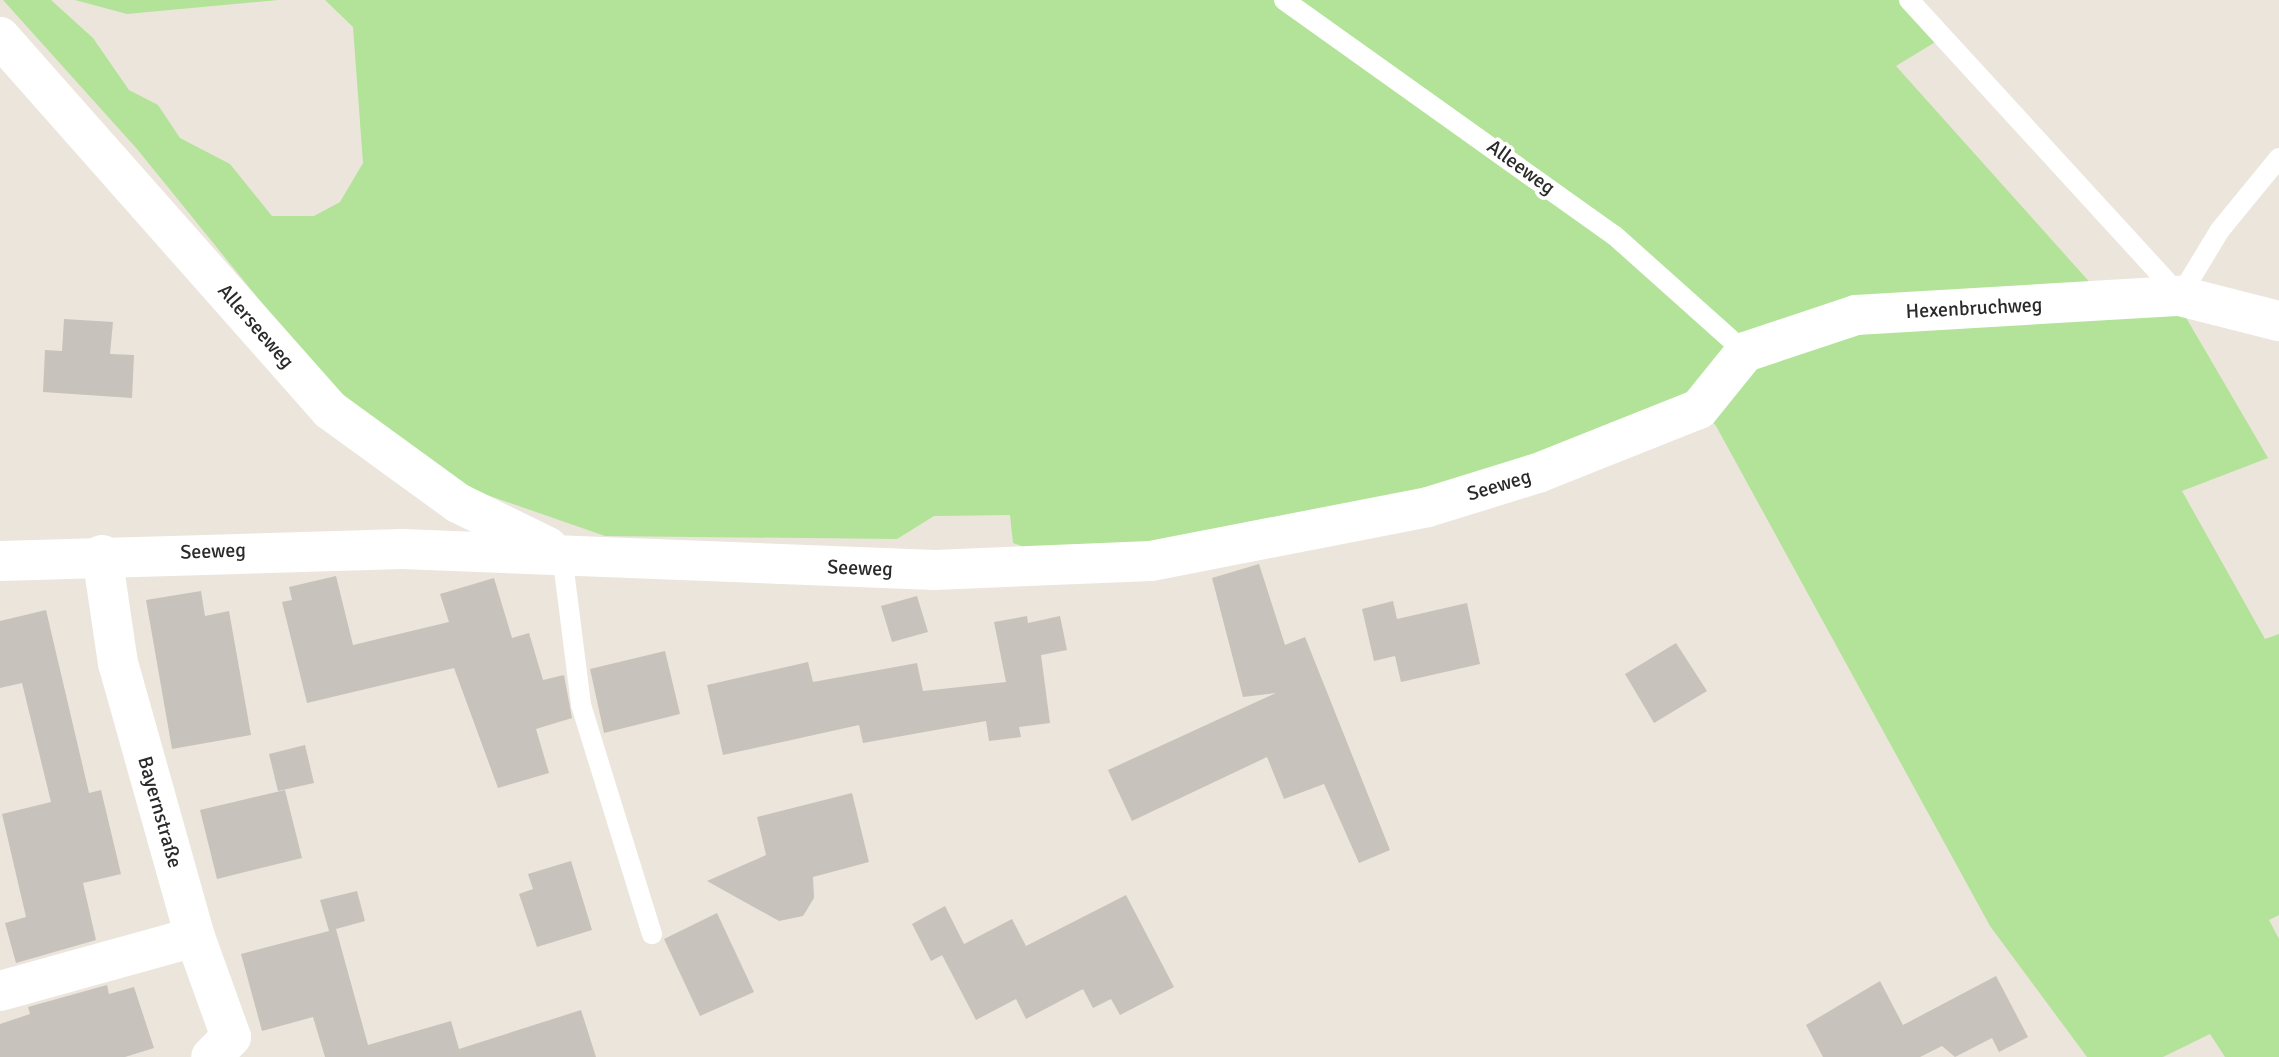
<!DOCTYPE html>
<meta charset="utf-8">
<style>
body{margin:0}
#map{position:relative;width:2279px;height:1057px;overflow:hidden;background:#ece5dc;font-family:Signika,sans-serif}
div>[style]{position:absolute}
.green>*{inset:0;background:#b2e398}
.building>*{inset:0;background:#c7c2bb}
.lane>*{height:20px;margin:-10px;padding:0 10px;transform-origin:10px;border-radius:10px;background:#fff}
.street>*{height:40px;margin:-20px;padding:0 20px;transform-origin:20px;border-radius:20px;background:#fff}
span{translate:-50% -50%;white-space:nowrap;text-align:center;line-height:1.15;-webkit-text-stroke:7px #fff;paint-order:stroke}
.street-label{font-size:20px;color:#2a2a2a}
</style>
<div id="map">
<div class="green">
<i style="clip-path:polygon(3px 0,51px 0,93px 38px,129px 90px,158px 105px,180px 138px,230px 164px,272px 216px,314px 216px,340px 202px,363px 163px,353px 27px,325px 0,1899px 0,1937px 41px,1896px 66px,2111px 306px,2181px 309px,2268px 458px,2182px 491px,2265px 639px,2279px 634px,2279px 915px,2269px 920px,2279px 939px,2279px 1057px,2225px 1057px,2210px 1034px,2163px 1057px,2087px 1057px,1990px 926px,1716px 426px,1694px 399px,1543px 462px,1194px 546px,1027px 548px,1013px 543px,1010px 515px,934px 516px,897px 539px,605px 536px,470px 489px,347px 408px,137px 149px)"></i>
<i style="clip-path:polygon(75px 0,278px 0,127px 14px)"></i>
</div>
<div class="building">
<i style="clip-path:polygon(64px 319px,113px 322px,110px 354px,134px 355px,132px 398px,43px 392px,45px 350px,62px 351px)"></i>
<i style="clip-path:polygon(1259px 564px,1285px 645px,1305px 637px,1390px 850px,1359px 863px,1324px 784px,1284px 799px,1267px 757px,1132px 821px,1108px 770px,1276px 693px,1243px 697px,1212px 578px)"></i>
<i style="clip-path:polygon(336px 576px,353px 645px,449px 622px,440px 594px,494px 578px,512px 638px,529px 633px,543px 680px,564px 675px,572px 718px,536px 729px,549px 773px,498px 788px,454px 668px,307px 703px,282px 602px,292px 600px,289px 587px)"></i>
<i style="clip-path:polygon(201px 591px,205px 616px,229px 611px,251px 735px,172px 749px,146px 600px)"></i>
<i style="clip-path:polygon(917px 596px,928px 632px,892px 642px,881px 606px)"></i>
<i style="clip-path:polygon(1393px 601px,1397px 619px,1467px 603px,1480px 664px,1401px 682px,1395px 656px,1374px 661px,1362px 609px)"></i>
<i style="clip-path:polygon(46px 610px,89px 793px,101px 790px,121px 874px,83px 883px,96px 940px,16px 963px,5px 923px,26px 917px,2px 814px,51px 802px,22px 683px,0 688px,0 621px)"></i>
<i style="clip-path:polygon(1027px 616px,1028px 623px,1060px 616px,1067px 650px,1041px 655px,1050px 723px,1019px 727px,1021px 737px,989px 741px,986px 721px,863px 743px,859px 725px,723px 755px,707px 685px,808px 662px,813px 682px,917px 663px,923px 691px,1006px 682px,994px 622px)"></i>
<i style="clip-path:polygon(1676px 643px,1707px 691px,1654px 723px,1625px 674px)"></i>
<i style="clip-path:polygon(665px 651px,680px 714px,604px 733px,590px 669px)"></i>
<i style="clip-path:polygon(305px 745px,314px 783px,278px 791px,269px 754px)"></i>
<i style="clip-path:polygon(285px 790px,302px 858px,217px 879px,200px 810px)"></i>
<i style="clip-path:polygon(852px 793px,869px 862px,813px 877px,814px 898px,803px 916px,779px 921px,707px 881px,766px 855px,757px 817px)"></i>
<i style="clip-path:polygon(571px 861px,592px 930px,537px 947px,519px 894px,533px 889px,528px 874px)"></i>
<i style="clip-path:polygon(357px 891px,365px 921px,336px 929px,368px 1045px,451px 1021px,459px 1049px,581px 1010px,596px 1057px,325px 1057px,313px 1017px,262px 1031px,241px 954px,329px 931px,320px 900px)"></i>
<i style="clip-path:polygon(1126px 895px,1174px 987px,1120px 1015px,1111px 999px,1093px 1008px,1083px 989px,1026px 1019px,1016px 999px,976px 1020px,942px 955px,958px 947px,931px 961px,912px 924px,945px 906px,964px 944px,1012px 919px,1026px 946px)"></i>
<i style="clip-path:polygon(717px 913px,754px 992px,700px 1016px,664px 939px)"></i>
<i style="clip-path:polygon(1996px 976px,2028px 1037px,1999px 1052px,1992px 1038px,1955px 1057px,1942px 1046px,1920px 1057px,1823px 1057px,1806px 1025px,1880px 981px,1903px 1025px)"></i>
<i style="clip-path:polygon(107px 985px,109px 994px,134px 987px,154px 1048px,125px 1057px,0 1057px,0 1024px,30px 1014px,28px 1007px)"></i>
</div>
<div class="lane">
<i style="left:1284px;top:0;width:405px;rotate:35.5deg"></i>
<i style="left:1614px;top:235px;width:176px;rotate:41.8deg"></i>
<i style="left:1909px;top:0;width:401px;rotate:47.5deg"></i>
<i style="left:2180px;top:296px;width:77px;rotate:-58.8deg"></i>
<i style="left:2220px;top:230px;width:93px;rotate:-50.7deg"></i>
<i style="left:562px;top:554px;width:152px;rotate:82.8deg"></i>
<i style="left:581px;top:705px;width:240px;rotate:72.8deg"></i>
</div>
<div class="street">
<i style="left:0;top:37px;width:498px;rotate:48.5deg"></i>
<i style="left:330px;top:410px;width:158px;rotate:36deg"></i>
<i style="left:458px;top:503px;width:100px;rotate:26.1deg"></i>
<i style="left:102px;top:555px;width:109px;rotate:81.6deg"></i>
<i style="left:118px;top:663px;width:285px;rotate:74.3deg"></i>
<i style="left:195px;top:937px;width:106px;rotate:70.2deg"></i>
<i style="left:231px;top:1037px;width:28px;rotate:135deg"></i>
<i style="left:0;top:561px;width:402px;rotate:-1.7deg"></i>
<i style="left:402px;top:549px;width:533px;rotate:2.26deg"></i>
<i style="left:935px;top:570px;width:216px;rotate:-2.4deg"></i>
<i style="left:1151px;top:561px;width:282px;rotate:-11deg"></i>
<i style="left:1428px;top:507px;width:115px;rotate:-17.2deg"></i>
<i style="left:1538px;top:473px;width:173px;rotate:-21.7deg"></i>
<i style="left:1699px;top:409px;width:73px;rotate:-51.1deg"></i>
<i style="left:1745px;top:352px;width:117px;rotate:-18.4deg"></i>
<i style="left:1856px;top:315px;width:325px;rotate:-3.4deg"></i>
<i style="left:2180px;top:296px;width:102px;rotate:14.2deg"></i>
<i style="left:0;top:991px;width:202px;rotate:-15.5deg"></i>
</div>
<div class="street-label">
<span style="left:1521px;top:167px;rotate:36deg">Alleeweg</span>
<span style="left:1974px;top:308px;rotate:-3deg">Hexenbruchweg</span>
<span style="left:256px;top:326px;rotate:49deg">Allerseeweg</span>
<span style="left:1499px;top:485px;rotate:-17deg">Seeweg</span>
<span style="left:213px;top:551px;rotate:-2deg">Seeweg</span>
<span style="left:860px;top:568px;rotate:2deg">Seeweg</span>
<span style="left:160px;top:812px;rotate:74deg">Bayernstraße</span>
</div>
</div>
